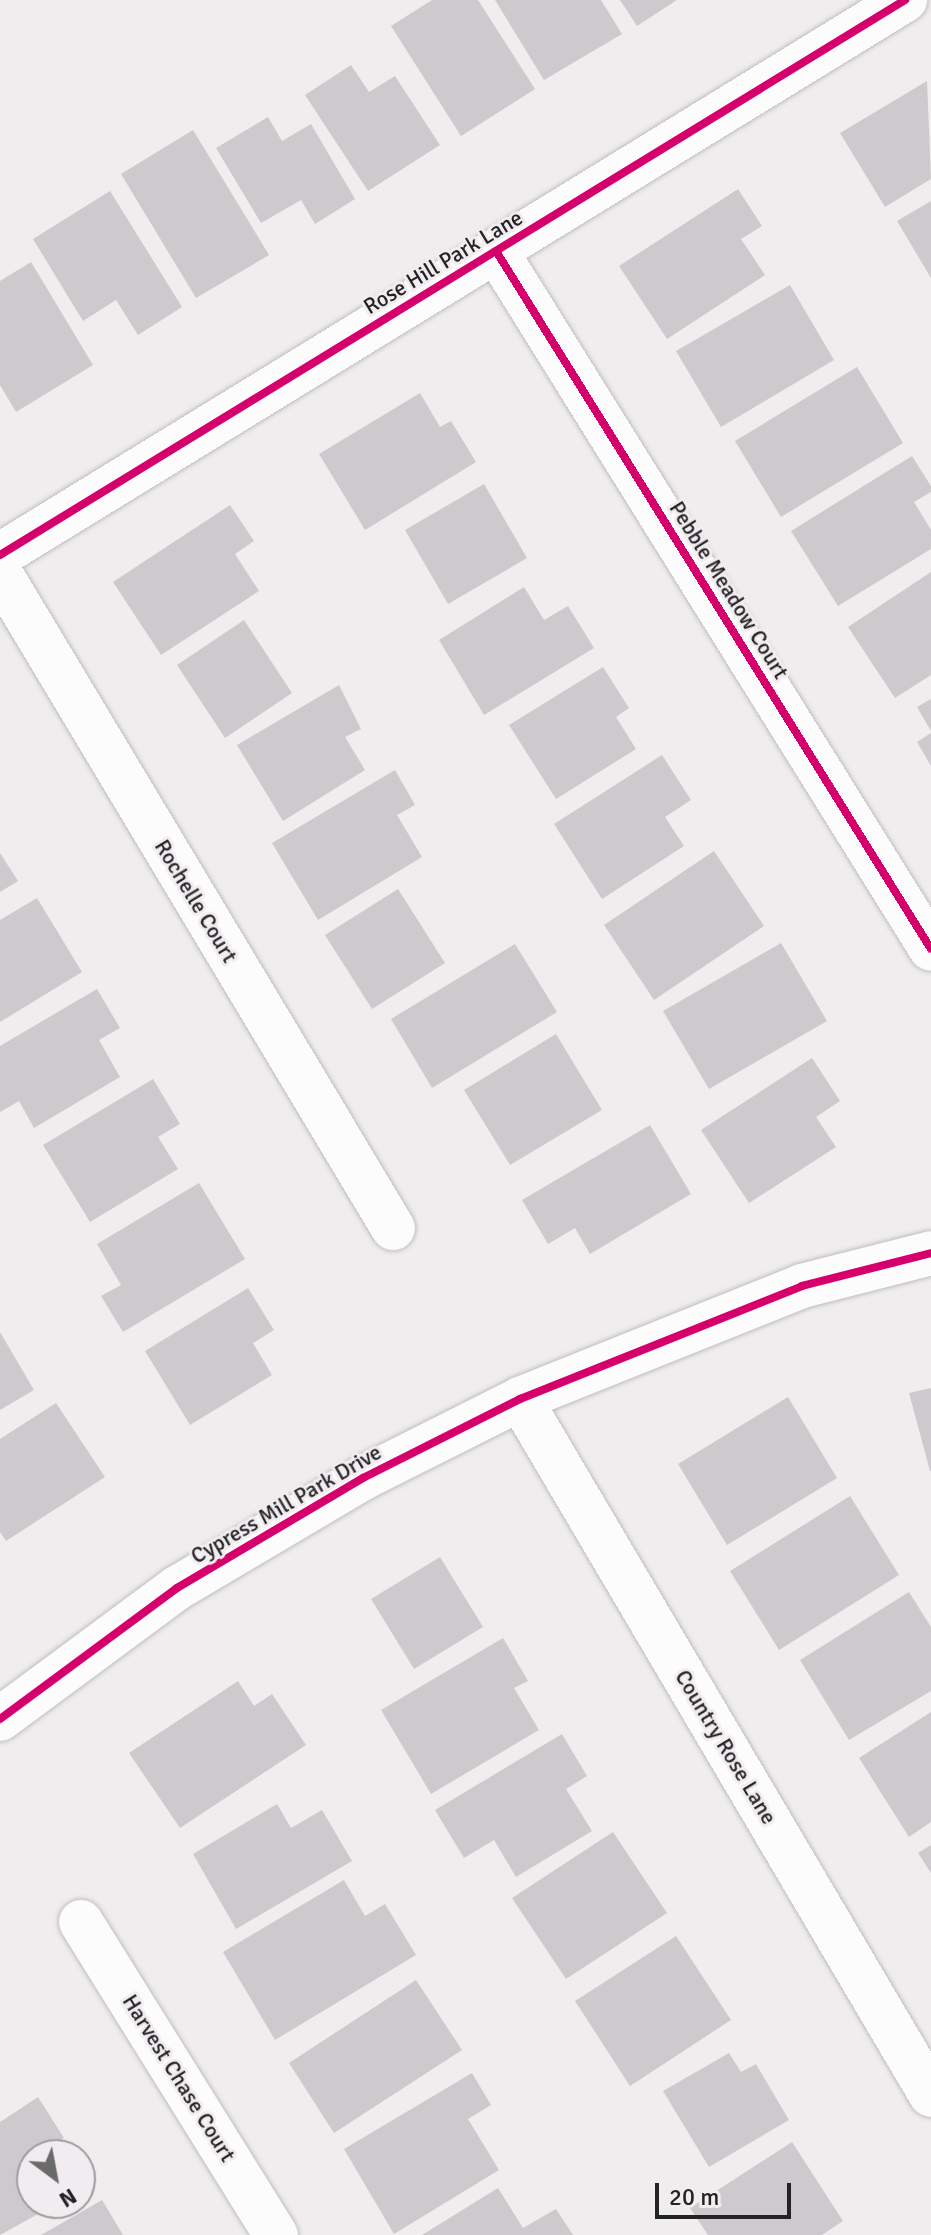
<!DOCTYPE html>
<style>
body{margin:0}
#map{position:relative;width:931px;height:2235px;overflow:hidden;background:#f0edef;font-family:Signika,sans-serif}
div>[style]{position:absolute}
.building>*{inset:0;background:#cccacc}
.roads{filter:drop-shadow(0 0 2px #c0bec0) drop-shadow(0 0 2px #c0bec0)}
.street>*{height:44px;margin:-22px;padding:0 22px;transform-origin:22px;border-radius:22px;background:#fdfcfd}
.cycleway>*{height:8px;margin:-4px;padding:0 4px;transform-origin:4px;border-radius:4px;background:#d6006c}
span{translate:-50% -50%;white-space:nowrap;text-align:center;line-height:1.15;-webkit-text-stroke:6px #f1ecf0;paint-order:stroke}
.street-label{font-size:22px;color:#242324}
.north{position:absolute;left:16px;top:2139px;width:80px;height:80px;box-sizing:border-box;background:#f1ecf0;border:2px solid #9f9c9e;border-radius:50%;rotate:148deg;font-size:22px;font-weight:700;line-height:32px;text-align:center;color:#242324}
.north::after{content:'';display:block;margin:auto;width:28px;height:36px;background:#6b6a6b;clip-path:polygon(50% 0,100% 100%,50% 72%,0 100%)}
.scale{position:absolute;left:655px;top:2183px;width:136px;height:36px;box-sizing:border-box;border:4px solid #242324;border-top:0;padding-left:10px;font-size:24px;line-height:28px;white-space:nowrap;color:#242324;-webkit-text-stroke:6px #f1ecf0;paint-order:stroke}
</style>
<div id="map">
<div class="building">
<i style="clip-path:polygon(432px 0,478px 0,535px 89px,461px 136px,391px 26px)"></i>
<i style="clip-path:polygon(495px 0,601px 0,622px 34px,544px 80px)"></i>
<i style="clip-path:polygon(620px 0,677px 0,637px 26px)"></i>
<i style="clip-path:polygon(351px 65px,369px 92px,395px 76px,440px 145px,368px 191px,305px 95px)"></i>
<i style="clip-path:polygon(927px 81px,931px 179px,885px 207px,840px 133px)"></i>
<i style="clip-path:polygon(268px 117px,282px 141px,311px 124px,355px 199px,315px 224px,301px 200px,261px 223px,216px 148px)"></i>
<i style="clip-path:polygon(193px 130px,269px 255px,196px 298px,121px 174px)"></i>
<i style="clip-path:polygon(738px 189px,762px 226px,741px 239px,765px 275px,667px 339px,619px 266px)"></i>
<i style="clip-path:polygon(110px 191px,182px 307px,138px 335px,116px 300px,83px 321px,33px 239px)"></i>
<i style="clip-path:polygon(931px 201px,931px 278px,897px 221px)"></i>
<i style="clip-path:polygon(31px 262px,93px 365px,16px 412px,0 385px,0 281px)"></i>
<i style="clip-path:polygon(790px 285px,834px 360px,721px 427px,676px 351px)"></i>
<i style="clip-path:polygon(857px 367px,903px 443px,781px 517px,735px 441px)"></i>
<i style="clip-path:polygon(420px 393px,440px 427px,451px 421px,476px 462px,365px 530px,319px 454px)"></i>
<i style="clip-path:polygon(912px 456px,931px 486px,931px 492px,914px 502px,931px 530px,931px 549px,838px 606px,791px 531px)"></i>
<i style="clip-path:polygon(484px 484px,527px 558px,448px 604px,405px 530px)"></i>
<i style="clip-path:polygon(230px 505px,254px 541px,235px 554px,259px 591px,161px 655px,113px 582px)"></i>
<i style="clip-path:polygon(931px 572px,931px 675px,895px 698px,848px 627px)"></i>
<i style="clip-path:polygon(524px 587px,544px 620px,568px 606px,594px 648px,484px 715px,439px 640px)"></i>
<i style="clip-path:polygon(244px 620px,292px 693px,225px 738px,177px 665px)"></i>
<i style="clip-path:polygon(603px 667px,629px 708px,616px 717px,636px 749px,556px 799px,509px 725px)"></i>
<i style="clip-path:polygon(339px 685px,361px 729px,345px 737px,365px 770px,283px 821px,237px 745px)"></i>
<i style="clip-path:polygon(931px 699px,931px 731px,917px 707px)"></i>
<i style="clip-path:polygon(931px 733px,931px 766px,917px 742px)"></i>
<i style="clip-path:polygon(662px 755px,691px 800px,665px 817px,684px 846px,602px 899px,554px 824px)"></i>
<i style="clip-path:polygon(395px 770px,415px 805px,397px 815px,422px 857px,318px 920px,272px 843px)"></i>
<i style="clip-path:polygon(714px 851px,764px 926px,654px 1000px,604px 925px)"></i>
<i style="clip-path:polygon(0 853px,18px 881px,0 892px)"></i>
<i style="clip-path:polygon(398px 889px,445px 963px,372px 1009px,325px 935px)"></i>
<i style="clip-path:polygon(37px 898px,82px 972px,0 1022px,0 920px)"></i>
<i style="clip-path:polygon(781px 943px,827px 1021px,709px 1089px,663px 1011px)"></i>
<i style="clip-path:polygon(515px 944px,557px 1012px,432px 1088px,391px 1019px)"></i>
<i style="clip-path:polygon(97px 989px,120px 1028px,99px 1040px,120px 1077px,34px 1128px,19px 1101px,0 1112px,0 1046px)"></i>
<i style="clip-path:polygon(556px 1034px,602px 1110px,510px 1165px,464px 1090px)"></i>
<i style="clip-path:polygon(812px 1058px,840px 1101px,816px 1117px,836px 1147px,749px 1203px,701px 1130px)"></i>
<i style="clip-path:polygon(153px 1079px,180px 1124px,158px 1137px,178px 1169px,90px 1222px,43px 1145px)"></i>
<i style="clip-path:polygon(650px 1125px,691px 1194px,590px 1254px,575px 1228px,548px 1244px,522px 1200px)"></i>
<i style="clip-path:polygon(199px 1183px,245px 1259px,123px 1332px,101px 1296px,121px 1285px,97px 1244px)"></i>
<i style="clip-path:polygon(248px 1288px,274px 1330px,253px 1343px,272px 1375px,190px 1425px,145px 1351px)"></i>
<i style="clip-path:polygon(0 1332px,34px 1390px,0 1410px)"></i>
<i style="clip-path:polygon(931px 1388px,931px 1471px,930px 1471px,909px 1393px)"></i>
<i style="clip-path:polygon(788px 1397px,837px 1478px,727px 1545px,678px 1464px)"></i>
<i style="clip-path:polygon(56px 1403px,105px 1477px,6px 1541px,0 1532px,0 1439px)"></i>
<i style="clip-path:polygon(850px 1496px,899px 1575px,779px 1650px,730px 1571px)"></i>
<i style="clip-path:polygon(440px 1557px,483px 1627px,414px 1669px,371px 1599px)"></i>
<i style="clip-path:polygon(909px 1592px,931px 1627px,931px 1691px,849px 1740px,800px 1660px)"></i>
<i style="clip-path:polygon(503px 1638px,528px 1681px,514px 1688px,539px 1730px,431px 1794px,381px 1710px)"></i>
<i style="clip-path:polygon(238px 1681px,254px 1706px,272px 1694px,306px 1745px,180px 1828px,129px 1753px)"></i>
<i style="clip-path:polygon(931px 1712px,931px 1822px,909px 1837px,859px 1758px)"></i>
<i style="clip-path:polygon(562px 1734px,587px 1776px,566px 1789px,592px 1831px,516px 1877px,494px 1840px,464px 1858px,435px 1810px)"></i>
<i style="clip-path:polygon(277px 1804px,291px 1828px,322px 1810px,352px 1861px,236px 1929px,193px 1854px)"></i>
<i style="clip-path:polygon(613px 1832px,667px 1913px,566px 1979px,512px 1898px)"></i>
<i style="clip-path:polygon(931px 1845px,931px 1873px,918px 1853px)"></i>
<i style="clip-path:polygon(344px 1880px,365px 1916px,385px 1904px,416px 1955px,275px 2040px,223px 1952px)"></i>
<i style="clip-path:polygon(676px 1936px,731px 2020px,630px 2086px,575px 2001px)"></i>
<i style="clip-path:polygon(416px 1980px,462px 2050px,334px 2133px,289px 2063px)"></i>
<i style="clip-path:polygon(729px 2053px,741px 2072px,756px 2064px,789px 2120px,709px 2167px,663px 2091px)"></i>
<i style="clip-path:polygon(472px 2073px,491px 2105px,468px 2119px,499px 2170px,394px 2234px,344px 2149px)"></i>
<i style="clip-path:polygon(38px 2097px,64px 2138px,52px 2146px,58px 2155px,32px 2155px,32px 2203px,58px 2203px,0 2235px,0 2122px)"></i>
<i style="clip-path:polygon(792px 2142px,843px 2221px,822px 2235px,708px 2235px,690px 2208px)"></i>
<i style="clip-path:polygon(498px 2188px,523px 2228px,556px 2209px,573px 2235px,422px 2235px)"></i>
<i style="clip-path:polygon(102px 2200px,123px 2235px,41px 2235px)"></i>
</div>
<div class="roads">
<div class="street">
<i style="left:496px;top:251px;width:822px;rotate:58.07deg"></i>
<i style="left:0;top:555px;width:1062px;rotate:-31.52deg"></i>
<i style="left:0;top:573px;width:764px;rotate:59.04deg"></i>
<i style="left:520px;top:1399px;width:808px;rotate:59.44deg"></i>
<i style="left:0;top:1719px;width:220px;rotate:-36.5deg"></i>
<i style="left:177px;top:1588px;width:216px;rotate:-30.6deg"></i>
<i style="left:363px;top:1478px;width:176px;rotate:-26.7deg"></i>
<i style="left:520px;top:1399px;width:304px;rotate:-21.8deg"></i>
<i style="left:802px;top:1286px;width:133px;rotate:-14.3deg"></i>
<i style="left:81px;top:1922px;width:369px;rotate:58.1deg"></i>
</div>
</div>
<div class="cycleway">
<i style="left:496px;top:251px;width:822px;rotate:58.07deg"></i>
<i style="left:0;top:555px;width:1062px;rotate:-31.52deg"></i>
<i style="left:0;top:1719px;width:220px;rotate:-36.5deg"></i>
<i style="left:177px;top:1588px;width:216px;rotate:-30.6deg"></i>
<i style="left:363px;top:1478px;width:176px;rotate:-26.7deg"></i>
<i style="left:520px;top:1399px;width:304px;rotate:-21.8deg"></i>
<i style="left:802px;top:1286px;width:133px;rotate:-14.3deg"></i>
</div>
<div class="street-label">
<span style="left:443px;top:262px;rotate:-31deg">Rose Hill Park Lane</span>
<span style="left:729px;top:590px;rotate:58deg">Pebble Meadow Court</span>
<span style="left:196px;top:901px;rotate:59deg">Rochelle Court</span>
<span style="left:286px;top:1504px;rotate:-30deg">Cypress Mill Park Drive</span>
<span style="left:726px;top:1747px;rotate:59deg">Country Rose Lane</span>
<span style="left:179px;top:2078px;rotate:58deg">Harvest Chase Court</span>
</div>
<div class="north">N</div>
<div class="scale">20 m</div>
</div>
